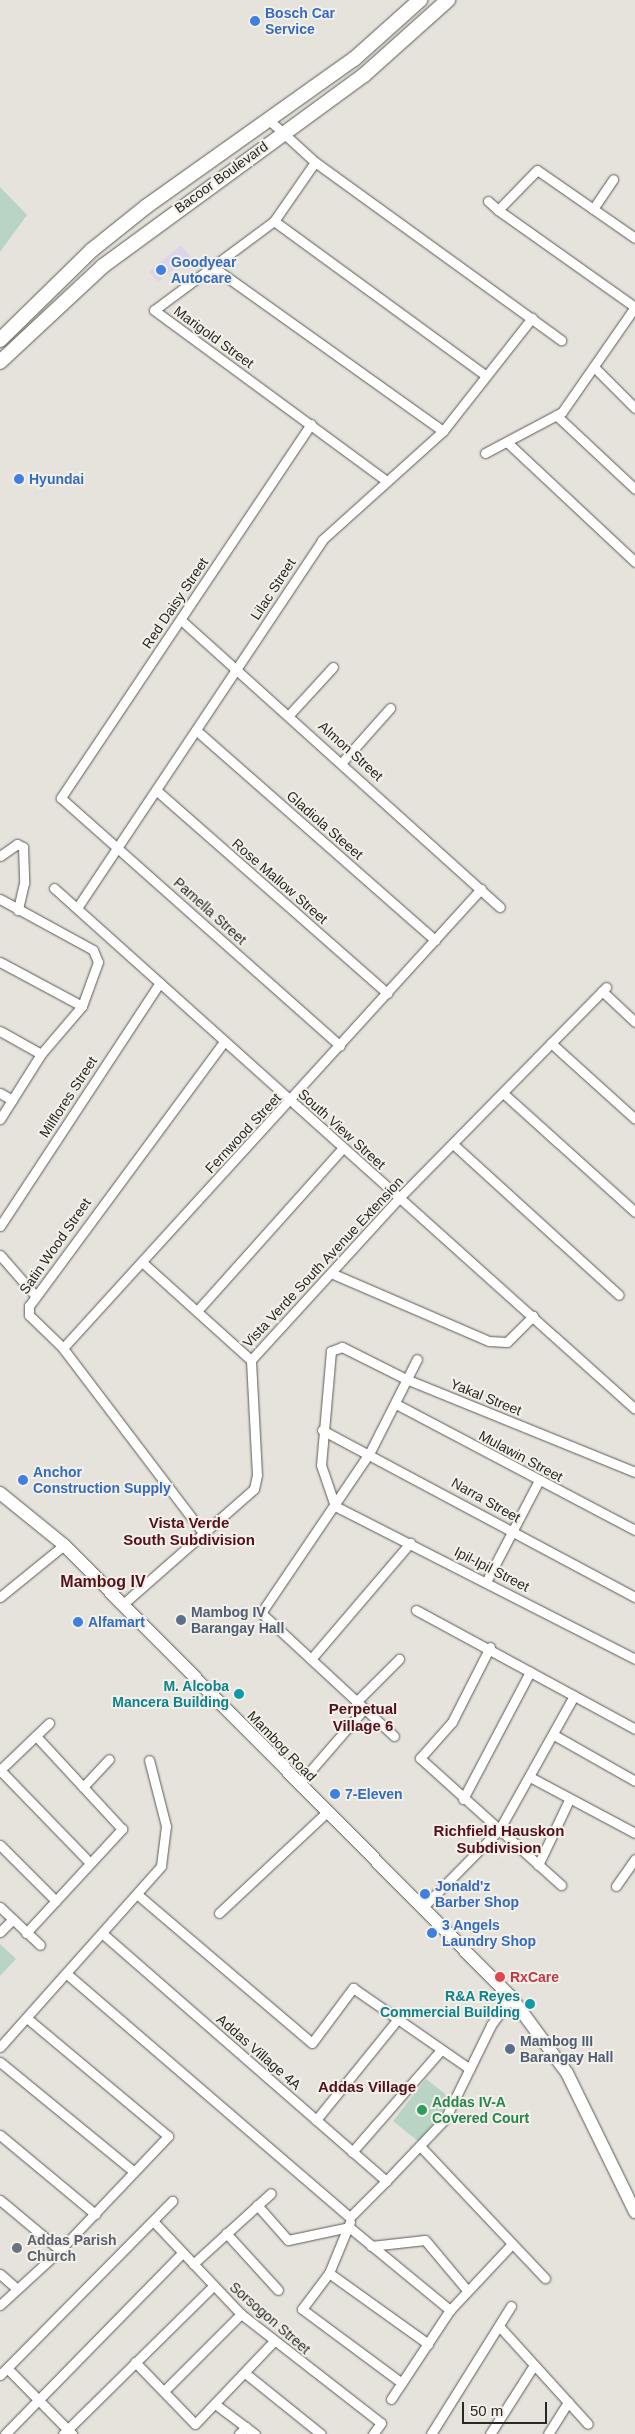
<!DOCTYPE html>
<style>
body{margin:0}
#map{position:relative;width:635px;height:2434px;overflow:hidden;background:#e5e3dc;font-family:Arial,sans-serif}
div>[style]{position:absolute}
.commercial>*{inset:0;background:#dcd5eb}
.green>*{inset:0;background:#b9d3c4}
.roads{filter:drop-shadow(0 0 1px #5c5a54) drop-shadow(0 0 1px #5c5a54)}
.minor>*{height:9px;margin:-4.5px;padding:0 4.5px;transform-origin:4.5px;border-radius:4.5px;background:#fff}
.secondary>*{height:12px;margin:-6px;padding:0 6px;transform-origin:6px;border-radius:6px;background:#fff}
.primary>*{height:14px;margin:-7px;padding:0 7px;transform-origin:7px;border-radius:7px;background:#fff}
.dots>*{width:14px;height:14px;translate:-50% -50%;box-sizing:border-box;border:2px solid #f3f0e9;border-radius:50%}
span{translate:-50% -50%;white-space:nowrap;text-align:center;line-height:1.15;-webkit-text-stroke:4px #f3f0e9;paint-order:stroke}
.shop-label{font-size:14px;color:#366cbe;font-weight:700}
.left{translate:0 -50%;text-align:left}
.street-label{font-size:14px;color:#292825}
.service-label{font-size:14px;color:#4e5e75;font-weight:700}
.culture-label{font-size:14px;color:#0d838f;font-weight:700}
.right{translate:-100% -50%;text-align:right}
.health-label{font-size:14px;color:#be3a42;font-weight:700}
.leisure-label{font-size:14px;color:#27864d;font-weight:700}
.worship-label{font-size:14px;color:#5b616d;font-weight:700}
.neighbourhood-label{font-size:15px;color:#55101b;font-weight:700}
.quarter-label{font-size:16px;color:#55101b;font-weight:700}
.scale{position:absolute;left:462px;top:2402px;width:85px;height:22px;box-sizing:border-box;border:2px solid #292825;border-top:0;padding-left:6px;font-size:15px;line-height:18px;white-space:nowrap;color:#292825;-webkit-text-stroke:4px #f3f0e9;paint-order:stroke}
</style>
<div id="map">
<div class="commercial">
<i style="clip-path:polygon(181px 245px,190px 256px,158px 282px,149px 272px)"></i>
</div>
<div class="green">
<i style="clip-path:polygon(0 187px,27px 215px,0 252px)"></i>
<i style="clip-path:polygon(0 1944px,16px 1959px,0 1976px)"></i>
<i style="clip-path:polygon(426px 2079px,452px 2099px,419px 2142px,393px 2121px)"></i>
</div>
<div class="roads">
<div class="minor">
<i style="left:269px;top:120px;width:62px;rotate:42.4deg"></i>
<i style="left:315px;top:162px;width:304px;rotate:35.9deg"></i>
<i style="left:315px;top:162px;width:72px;rotate:124.8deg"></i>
<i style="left:274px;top:221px;width:149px;rotate:143.4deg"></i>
<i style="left:154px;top:310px;width:289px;rotate:36.3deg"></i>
<i style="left:488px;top:201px;width:13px;rotate:42deg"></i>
<i style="left:593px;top:209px;width:36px;rotate:-56deg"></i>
<i style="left:274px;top:221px;width:261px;rotate:36.1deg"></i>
<i style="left:635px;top:238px;width:119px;rotate:-145.2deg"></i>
<i style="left:537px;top:170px;width:56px;rotate:134.3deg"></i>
<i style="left:498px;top:210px;width:168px;rotate:35.3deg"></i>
<i style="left:213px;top:267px;width:282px;rotate:35.5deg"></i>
<i style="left:594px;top:367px;width:58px;rotate:45deg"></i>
<i style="left:556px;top:415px;width:108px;rotate:43.1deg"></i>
<i style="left:311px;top:424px;width:450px;rotate:123.8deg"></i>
<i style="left:61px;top:798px;width:373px;rotate:41.6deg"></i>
<i style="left:508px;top:443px;width:174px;rotate:43.1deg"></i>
<i style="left:485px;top:453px;width:87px;rotate:-28deg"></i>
<i style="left:562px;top:412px;width:128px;rotate:-55.2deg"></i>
<i style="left:181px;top:620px;width:429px;rotate:42deg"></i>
<i style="left:289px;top:715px;width:65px;rotate:-47.5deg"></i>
<i style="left:197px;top:731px;width:317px;rotate:41.3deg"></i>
<i style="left:343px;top:761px;width:71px;rotate:-48.4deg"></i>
<i style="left:156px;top:790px;width:308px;rotate:41.3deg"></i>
<i style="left:0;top:856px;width:21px;rotate:-35deg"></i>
<i style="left:17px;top:844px;width:7px;rotate:27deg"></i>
<i style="left:23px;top:847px;width:36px;rotate:88deg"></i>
<i style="left:24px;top:883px;width:28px;rotate:103deg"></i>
<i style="left:54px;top:888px;width:780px;rotate:41.88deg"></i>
<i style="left:0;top:899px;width:106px;rotate:28.7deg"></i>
<i style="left:93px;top:950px;width:13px;rotate:67deg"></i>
<i style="left:98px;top:962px;width:47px;rotate:110deg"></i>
<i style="left:82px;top:1006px;width:63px;rotate:130.5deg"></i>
<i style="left:41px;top:1054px;width:77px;rotate:122.2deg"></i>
<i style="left:77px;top:908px;width:442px;rotate:-56.3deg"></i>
<i style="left:322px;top:540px;width:163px;rotate:-42deg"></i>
<i style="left:443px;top:431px;width:144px;rotate:-51.8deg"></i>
<i style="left:0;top:962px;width:93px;rotate:28.2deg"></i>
<i style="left:602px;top:991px;width:45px;rotate:43.2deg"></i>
<i style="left:0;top:1031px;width:47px;rotate:29.3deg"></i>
<i style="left:551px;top:1043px;width:113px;rotate:42.1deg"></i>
<i style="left:0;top:1093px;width:14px;rotate:30deg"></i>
<i style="left:503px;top:1093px;width:178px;rotate:42deg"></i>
<i style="left:453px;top:1144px;width:224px;rotate:42.3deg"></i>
<i style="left:0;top:1226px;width:290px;rotate:-56.7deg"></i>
<i style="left:0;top:1255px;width:52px;rotate:48.9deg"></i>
<i style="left:142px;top:1262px;width:147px;rotate:42deg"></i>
<i style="left:331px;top:1273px;width:172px;rotate:23.3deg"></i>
<i style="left:489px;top:1341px;width:18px;rotate:3deg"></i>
<i style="left:507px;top:1342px;width:37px;rotate:-45deg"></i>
<i style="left:197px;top:1311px;width:217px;rotate:-48.2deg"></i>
<i style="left:63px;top:1348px;width:621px;rotate:-47.68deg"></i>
<i style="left:396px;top:1404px;width:270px;rotate:27.8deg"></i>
<i style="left:322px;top:1430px;width:355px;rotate:28.1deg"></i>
<i style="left:635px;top:1472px;width:245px;rotate:-157.9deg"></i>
<i style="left:408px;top:1380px;width:74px;rotate:-153.4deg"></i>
<i style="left:342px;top:1347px;width:12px;rotate:160deg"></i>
<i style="left:331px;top:1351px;width:114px;rotate:95deg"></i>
<i style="left:321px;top:1465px;width:43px;rotate:71.1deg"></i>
<i style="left:335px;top:1506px;width:337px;rotate:27deg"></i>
<i style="left:204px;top:1534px;width:233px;rotate:-127.2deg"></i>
<i style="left:63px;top:1348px;width:47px;rotate:-135.9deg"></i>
<i style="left:29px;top:1315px;width:9px;rotate:-90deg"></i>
<i style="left:29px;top:1306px;width:327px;rotate:-53.6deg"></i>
<i style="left:486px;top:1582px;width:113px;rotate:-62.5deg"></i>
<i style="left:0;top:1597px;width:82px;rotate:-39.1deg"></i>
<i style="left:123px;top:1604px;width:174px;rotate:-41.3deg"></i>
<i style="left:254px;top:1489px;width:14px;rotate:-78deg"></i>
<i style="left:257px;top:1475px;width:115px;rotate:-93deg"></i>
<i style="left:251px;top:1360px;width:218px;rotate:-47.6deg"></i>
<i style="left:398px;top:1199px;width:297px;rotate:-45.5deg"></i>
<i style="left:416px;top:1610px;width:249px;rotate:28.5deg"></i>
<i style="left:490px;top:1647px;width:84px;rotate:116.9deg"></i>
<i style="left:452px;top:1722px;width:48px;rotate:131.6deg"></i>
<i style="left:420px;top:1758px;width:190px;rotate:42deg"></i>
<i style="left:311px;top:1659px;width:153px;rotate:-49.5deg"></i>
<i style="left:356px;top:1702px;width:61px;rotate:-45deg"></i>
<i style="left:554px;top:1735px;width:93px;rotate:29.6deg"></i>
<i style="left:394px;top:1736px;width:181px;rotate:-137.2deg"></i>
<i style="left:261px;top:1613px;width:194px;rotate:-55.9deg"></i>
<i style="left:370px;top:1452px;width:104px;rotate:-63.2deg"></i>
<i style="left:0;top:1770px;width:129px;rotate:45.9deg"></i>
<i style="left:0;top:1770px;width:68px;rotate:-43.8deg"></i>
<i style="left:530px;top:1777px;width:119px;rotate:28.1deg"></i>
<i style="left:299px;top:1784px;width:99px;rotate:-49.1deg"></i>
<i style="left:83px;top:1787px;width:38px;rotate:-47deg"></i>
<i style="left:463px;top:1799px;width:144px;rotate:-62.2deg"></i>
<i style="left:0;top:1845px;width:79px;rotate:45deg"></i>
<i style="left:538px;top:1865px;width:72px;rotate:-64.5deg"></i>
<i style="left:616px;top:1886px;width:33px;rotate:-55deg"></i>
<i style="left:138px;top:1895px;width:228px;rotate:40.4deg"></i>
<i style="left:312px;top:2043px;width:69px;rotate:-53.3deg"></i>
<i style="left:353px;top:1988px;width:142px;rotate:34.7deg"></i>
<i style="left:0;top:1907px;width:55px;rotate:43.5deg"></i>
<i style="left:423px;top:1907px;width:108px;rotate:-45.4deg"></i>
<i style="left:499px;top:1830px;width:154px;rotate:-60.8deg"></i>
<i style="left:219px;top:1913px;width:148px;rotate:-43.1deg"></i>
<i style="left:0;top:1932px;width:18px;rotate:-45deg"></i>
<i style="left:26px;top:1933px;width:142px;rotate:-47.3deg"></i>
<i style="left:122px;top:1829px;width:127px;rotate:-132.8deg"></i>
<i style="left:103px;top:1934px;width:376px;rotate:41.1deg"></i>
<i style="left:386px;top:2181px;width:86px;rotate:-46.4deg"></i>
<i style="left:445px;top:2119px;width:105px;rotate:-63.9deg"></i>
<i style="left:491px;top:2025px;width:34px;rotate:-54deg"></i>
<i style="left:67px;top:1974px;width:373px;rotate:40.7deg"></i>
<i style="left:350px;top:2217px;width:51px;rotate:-45deg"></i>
<i style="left:0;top:2047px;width:242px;rotate:-48.3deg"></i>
<i style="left:161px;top:1866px;width:40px;rotate:-82.9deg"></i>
<i style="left:166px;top:1826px;width:68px;rotate:-104.4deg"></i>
<i style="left:0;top:2062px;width:172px;rotate:39.3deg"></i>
<i style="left:316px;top:2120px;width:129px;rotate:-51deg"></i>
<i style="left:0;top:2135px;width:124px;rotate:39.7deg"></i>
<i style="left:420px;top:2146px;width:182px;rotate:46.6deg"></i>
<i style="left:352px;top:2152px;width:134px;rotate:-48.9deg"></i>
<i style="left:0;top:2200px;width:78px;rotate:39.8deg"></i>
<i style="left:257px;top:2205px;width:47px;rotate:48.5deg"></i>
<i style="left:288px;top:2240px;width:62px;rotate:-12deg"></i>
<i style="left:349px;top:2227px;width:131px;rotate:39.4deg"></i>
<i style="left:153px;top:2221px;width:128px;rotate:46.6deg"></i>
<i style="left:241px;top:2314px;width:177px;rotate:37.9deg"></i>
<i style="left:381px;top:2423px;width:14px;rotate:126deg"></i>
<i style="left:350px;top:2222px;width:55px;rotate:112.4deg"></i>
<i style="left:329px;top:2273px;width:45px;rotate:126.9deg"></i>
<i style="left:302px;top:2309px;width:124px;rotate:36.5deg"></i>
<i style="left:226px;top:2233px;width:77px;rotate:47.6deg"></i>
<i style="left:371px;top:2246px;width:54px;rotate:-6.3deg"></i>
<i style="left:425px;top:2240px;width:65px;rotate:50deg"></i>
<i style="left:193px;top:2264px;width:105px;rotate:-42.3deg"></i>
<i style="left:329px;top:2273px;width:122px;rotate:35.6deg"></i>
<i style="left:0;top:2274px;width:21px;rotate:41deg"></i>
<i style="left:0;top:2305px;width:81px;rotate:-42.5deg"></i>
<i style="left:60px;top:2250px;width:157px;rotate:-46.5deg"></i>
<i style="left:168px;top:2136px;width:184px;rotate:-140.1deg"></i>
<i style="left:499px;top:2326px;width:132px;rotate:47.8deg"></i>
<i style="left:135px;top:2362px;width:86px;rotate:45.9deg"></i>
<i style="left:195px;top:2424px;width:113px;rotate:-46.4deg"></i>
<i style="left:7px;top:2368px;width:93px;rotate:45.4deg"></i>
<i style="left:245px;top:2373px;width:97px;rotate:38.8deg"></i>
<i style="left:0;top:2375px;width:245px;rotate:-45.3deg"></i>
<i style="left:164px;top:2391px;width:109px;rotate:-45deg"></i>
<i style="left:391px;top:2399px;width:107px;rotate:-56.5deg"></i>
<i style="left:450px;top:2310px;width:91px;rotate:-46.8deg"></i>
<i style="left:215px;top:2404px;width:50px;rotate:36.9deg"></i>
<i style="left:5px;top:2434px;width:253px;rotate:-45.6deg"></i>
<i style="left:63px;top:2434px;width:211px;rotate:-44.6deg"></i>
<i style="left:239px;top:2434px;width:10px;rotate:-45deg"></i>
<i style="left:431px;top:2434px;width:151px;rotate:-58deg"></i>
<i style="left:490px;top:2434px;width:82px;rotate:-57.5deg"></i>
<i style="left:548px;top:2434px;width:38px;rotate:-58deg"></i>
</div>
<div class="secondary">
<i style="left:0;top:1493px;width:82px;rotate:39.1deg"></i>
<i style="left:64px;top:1545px;width:636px;rotate:45.32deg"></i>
<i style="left:511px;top:1997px;width:94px;rotate:53.6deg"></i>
<i style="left:567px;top:2073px;width:155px;rotate:63.9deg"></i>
</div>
<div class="primary">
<i style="left:0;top:340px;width:129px;rotate:-44.4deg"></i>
<i style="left:92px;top:250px;width:70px;rotate:-38.7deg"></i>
<i style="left:147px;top:206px;width:254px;rotate:-35.4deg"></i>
<i style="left:354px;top:59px;width:89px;rotate:-41.8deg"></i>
<i style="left:0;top:362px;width:141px;rotate:-43deg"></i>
<i style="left:103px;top:266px;width:323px;rotate:-36.2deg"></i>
<i style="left:364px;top:75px;width:113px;rotate:-41.8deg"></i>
</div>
</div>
<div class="dots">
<i style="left:255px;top:21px;background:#3f7fe0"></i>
<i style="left:161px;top:270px;background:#3f7fe0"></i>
<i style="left:19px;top:479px;background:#3f7fe0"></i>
<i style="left:23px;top:1480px;background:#3f7fe0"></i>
<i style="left:181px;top:1620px;background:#5c6f8a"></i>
<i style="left:78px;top:1622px;background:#3f7fe0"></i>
<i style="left:239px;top:1694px;background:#0f9aa8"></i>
<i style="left:335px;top:1794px;background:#3f7fe0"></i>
<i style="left:425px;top:1894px;background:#3f7fe0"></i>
<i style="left:432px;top:1933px;background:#3f7fe0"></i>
<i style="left:500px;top:1977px;background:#e0444e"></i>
<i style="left:530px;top:2004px;background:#0f9aa8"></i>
<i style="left:510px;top:2049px;background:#5c6f8a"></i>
<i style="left:422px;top:2110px;background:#2e9e5b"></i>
<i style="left:17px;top:2248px;background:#6b7280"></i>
</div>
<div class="shop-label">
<span class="left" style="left:265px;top:21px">Bosch Car<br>Service</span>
<span class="left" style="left:171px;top:270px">Goodyear<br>Autocare</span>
<span class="left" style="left:29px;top:479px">Hyundai</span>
<span class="left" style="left:33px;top:1480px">Anchor<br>Construction Supply</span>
<span class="left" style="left:88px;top:1622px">Alfamart</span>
<span class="left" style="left:345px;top:1794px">7-Eleven</span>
<span class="left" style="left:435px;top:1894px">Jonald'z<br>Barber Shop</span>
<span class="left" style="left:442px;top:1933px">3 Angels<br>Laundry Shop</span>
</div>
<div class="street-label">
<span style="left:221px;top:177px;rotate:-36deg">Bacoor Boulevard</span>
<span style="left:214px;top:337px;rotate:36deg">Marigold Street</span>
<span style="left:273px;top:589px;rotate:-57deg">Lilac Street</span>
<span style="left:175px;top:603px;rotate:-56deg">Red Daisy Street</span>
<span style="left:351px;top:751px;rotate:42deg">Almon Street</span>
<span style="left:325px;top:825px;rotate:41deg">Gladiola Steeet</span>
<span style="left:280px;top:881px;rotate:41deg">Rose Mallow Street</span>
<span style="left:210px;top:911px;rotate:42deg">Pamella Street</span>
<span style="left:68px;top:1097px;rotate:-57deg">Milflores Street</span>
<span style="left:342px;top:1129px;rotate:42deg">South View Street</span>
<span style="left:243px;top:1133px;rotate:-47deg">Fernwood Street</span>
<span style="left:55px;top:1246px;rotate:-55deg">Satin Wood Street</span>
<span style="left:323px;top:1262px;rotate:-47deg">Vista Verde South Avenue Extension</span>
<span style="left:486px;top:1397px;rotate:22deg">Yakal Street</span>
<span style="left:521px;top:1456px;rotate:28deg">Mulawin Street</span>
<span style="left:486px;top:1500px;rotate:29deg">Narra Street</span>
<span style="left:492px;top:1569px;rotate:27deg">Ipil-Ipil Street</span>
<span style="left:282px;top:1746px;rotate:46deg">Mambog Road</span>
<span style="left:259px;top:2052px;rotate:41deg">Addas Village 4A</span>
<span style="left:270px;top:2318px;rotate:41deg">Sorsogon Street</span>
</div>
<div class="service-label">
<span class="left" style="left:191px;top:1620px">Mambog IV<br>Barangay Hall</span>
<span class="left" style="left:520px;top:2049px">Mambog III<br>Barangay Hall</span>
</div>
<div class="culture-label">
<span class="right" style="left:229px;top:1694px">M. Alcoba<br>Mancera Building</span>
<span class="right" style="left:520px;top:2004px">R&amp;A Reyes<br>Commercial Building</span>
</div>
<div class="health-label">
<span class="left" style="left:510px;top:1977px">RxCare</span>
</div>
<div class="leisure-label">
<span class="left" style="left:432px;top:2110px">Addas IV-A<br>Covered Court</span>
</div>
<div class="worship-label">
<span class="left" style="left:27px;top:2248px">Addas Parish<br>Church</span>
</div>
<div class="neighbourhood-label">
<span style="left:189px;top:1531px">Vista Verde<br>South Subdivision</span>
<span style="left:363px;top:1717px">Perpetual<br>Village 6</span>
<span style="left:499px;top:1839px">Richfield Hauskon<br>Subdivision</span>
<span style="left:367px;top:2087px">Addas Village</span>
</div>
<div class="quarter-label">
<span style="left:103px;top:1582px">Mambog IV</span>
</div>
<div class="scale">50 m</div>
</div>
